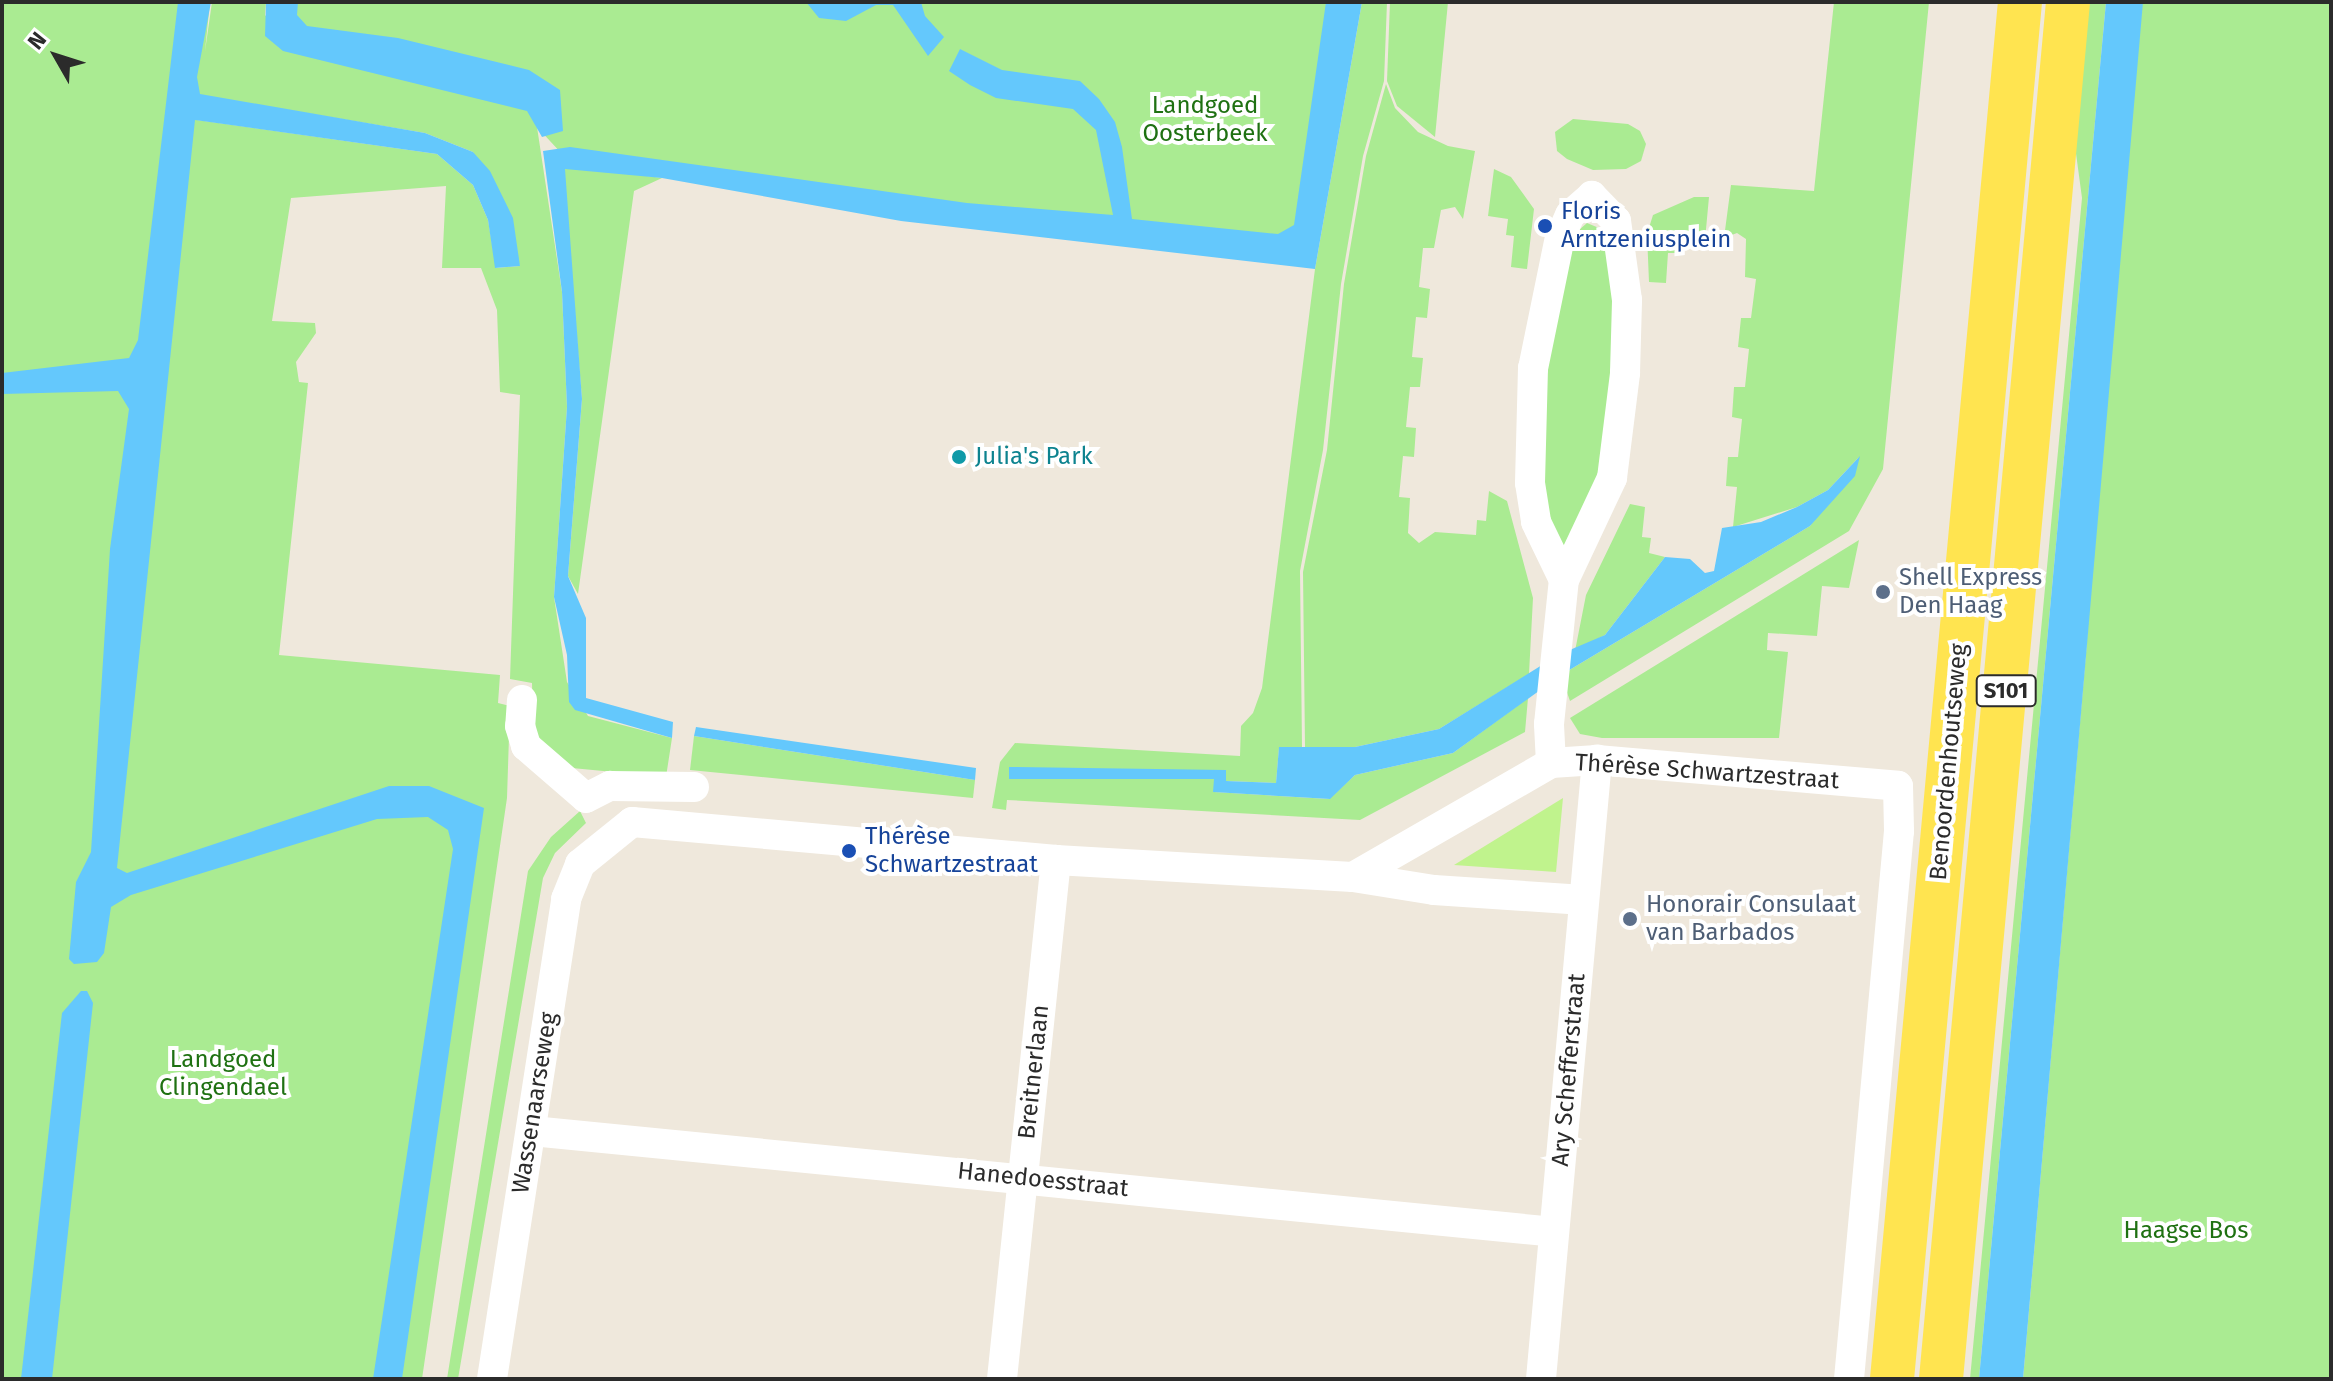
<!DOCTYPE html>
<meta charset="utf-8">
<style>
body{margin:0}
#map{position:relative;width:2333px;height:1381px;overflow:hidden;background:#efe8dc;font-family:"Fira Sans",sans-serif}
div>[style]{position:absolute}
.green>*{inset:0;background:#aaeb92}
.pitch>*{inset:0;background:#c0f38d}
.water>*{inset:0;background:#64c8fc}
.minor>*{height:30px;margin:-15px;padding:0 15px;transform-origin:15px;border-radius:15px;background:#fff}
.primary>*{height:44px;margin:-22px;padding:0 22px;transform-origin:22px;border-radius:22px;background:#ffe450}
.dots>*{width:22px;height:22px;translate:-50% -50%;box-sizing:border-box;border:4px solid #fff;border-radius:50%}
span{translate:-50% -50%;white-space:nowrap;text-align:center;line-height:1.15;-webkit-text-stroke:8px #fff;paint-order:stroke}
.shield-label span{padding:2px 6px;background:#fff;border:2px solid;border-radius:6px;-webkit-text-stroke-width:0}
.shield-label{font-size:22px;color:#2b2b2b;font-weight:700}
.park-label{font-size:24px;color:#1f7112}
.transit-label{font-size:24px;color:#164399}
.left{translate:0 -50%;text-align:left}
.culture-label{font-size:24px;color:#0d838f}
.service-label{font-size:24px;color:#4e5e75}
.street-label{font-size:24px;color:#2b2b2b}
.frame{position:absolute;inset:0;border:4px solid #2b2b2b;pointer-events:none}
.north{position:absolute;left:16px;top:16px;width:80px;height:80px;-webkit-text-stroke:6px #fff;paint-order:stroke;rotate:309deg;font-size:22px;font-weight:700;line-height:32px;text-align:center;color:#2b2b2b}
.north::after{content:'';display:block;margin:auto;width:28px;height:36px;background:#2b2b2b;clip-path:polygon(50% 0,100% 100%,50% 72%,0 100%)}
</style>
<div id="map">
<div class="green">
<i style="clip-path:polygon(evenodd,2px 2px,210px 2px,205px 51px,212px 2px,266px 2px,265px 15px,282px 36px,285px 2px,1349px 2px,1298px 250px,563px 155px,537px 127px,562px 292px,567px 407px,554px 597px,567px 682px,588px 716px,672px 738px,666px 777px,551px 766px,533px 733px,532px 683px,510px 679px,520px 395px,500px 392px,497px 310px,481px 268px,442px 268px,446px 186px,291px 198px,272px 321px,315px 323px,316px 333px,296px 362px,299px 382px,308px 383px,279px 655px,500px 675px,498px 703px,510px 706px,507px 798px,422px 1379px,2px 1379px,2px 2px,199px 95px,425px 133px,473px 152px,520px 266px,496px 268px,488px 220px,473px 185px,437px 154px,197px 120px,199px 95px)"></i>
<i style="clip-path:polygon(1362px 2px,1387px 2px,1384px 81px,1363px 156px,1341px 284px,1323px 450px,1300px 571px,1302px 747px,1279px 748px,1276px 783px,1226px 781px,1226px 770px,1009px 778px,1214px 779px,1214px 792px,1329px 799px,1355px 775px,1453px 753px,1528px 698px,1525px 732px,1360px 820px,1007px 800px,1006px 810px,992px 808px,1000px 762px,1015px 743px,1240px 756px,1241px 726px,1253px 713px,1262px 688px,1315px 269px)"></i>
<i style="clip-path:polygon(1390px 2px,1448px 2px,1435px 137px,1397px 106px,1387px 81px)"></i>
<i style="clip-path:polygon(1834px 2px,1929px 2px,1883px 469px,1849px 531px,1570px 701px,1561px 675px,1810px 526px,1859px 457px,1828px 490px,1797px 507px,1733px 527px,1737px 487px,1726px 486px,1728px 457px,1738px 457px,1742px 419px,1732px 417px,1734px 387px,1745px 387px,1749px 349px,1738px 347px,1741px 318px,1751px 318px,1756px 279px,1745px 277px,1746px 239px,1737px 233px,1724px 238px,1731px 185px,1814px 191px)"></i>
<i style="clip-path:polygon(2083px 2px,2106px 2px,1979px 1379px,1970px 1379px,2082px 198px,2075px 146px)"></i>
<i style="clip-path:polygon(2130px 2px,2331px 2px,2331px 1379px,2023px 1379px,2086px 653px)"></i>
<i style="clip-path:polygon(1386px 84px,1395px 108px,1418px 132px,1448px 146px,1475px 151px,1463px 219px,1455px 207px,1441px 210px,1434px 248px,1423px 248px,1419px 287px,1430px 289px,1427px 318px,1416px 317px,1412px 357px,1423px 358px,1420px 387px,1410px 387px,1406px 427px,1416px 428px,1414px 457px,1403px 456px,1399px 497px,1410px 498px,1408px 533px,1419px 543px,1435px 532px,1476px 535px,1477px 520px,1486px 521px,1489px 491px,1507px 501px,1533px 598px,1529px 674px,1439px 729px,1355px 747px,1305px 747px,1303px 572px,1327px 450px,1344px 284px,1366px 156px)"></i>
<i style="clip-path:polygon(1573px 119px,1628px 124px,1640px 131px,1646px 144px,1641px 161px,1626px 169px,1593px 170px,1567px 159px,1557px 151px,1555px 132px)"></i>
<i style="clip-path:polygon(579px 167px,662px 178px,634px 191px,578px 594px,568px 576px,582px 399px,564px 185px,565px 169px)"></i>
<i style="clip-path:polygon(1494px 169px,1511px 177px,1534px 209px,1527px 269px,1511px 267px,1514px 236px,1506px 235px,1508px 219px,1488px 216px)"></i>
<i style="clip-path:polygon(1694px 197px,1709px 197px,1705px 240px,1678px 237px,1677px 253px,1668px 253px,1666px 283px,1649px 282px,1647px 234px,1653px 215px)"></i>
<i style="clip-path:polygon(1587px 223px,1599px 228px,1607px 243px,1617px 296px,1603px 471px,1565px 549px,1554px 541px,1536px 446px,1542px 369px,1572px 236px)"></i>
<i style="clip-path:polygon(1630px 504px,1645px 507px,1642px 537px,1651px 538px,1649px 553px,1665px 557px,1605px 635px,1575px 651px,1586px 595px)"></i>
<i style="clip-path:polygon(1859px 540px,1849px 588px,1822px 586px,1817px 636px,1768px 633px,1767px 650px,1788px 652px,1779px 738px,1602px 738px,1580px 734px,1570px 718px)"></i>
<i style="clip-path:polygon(694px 736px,975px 780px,973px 798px,690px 770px)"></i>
<i style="clip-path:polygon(580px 811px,586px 823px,555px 853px,543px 878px,458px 1379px,447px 1379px,528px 871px,551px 837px)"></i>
</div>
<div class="pitch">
<i style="clip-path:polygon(1563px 798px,1556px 872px,1454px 865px)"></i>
</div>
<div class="water">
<i style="clip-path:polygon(178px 2px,211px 2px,197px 77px,200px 94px,425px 133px,473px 152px,490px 171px,513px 218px,520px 266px,495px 268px,488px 220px,473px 185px,437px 154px,195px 120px,117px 868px,127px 873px,389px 786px,429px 786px,484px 808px,402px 1379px,373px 1379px,453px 849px,448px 830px,428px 817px,377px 819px,131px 895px,111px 907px,104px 953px,97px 962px,74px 964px,69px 959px,76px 882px,91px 852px,110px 549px,129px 409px,118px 391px,2px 394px,2px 373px,129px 358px,138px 340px)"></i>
<i style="clip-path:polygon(266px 2px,298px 2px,297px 15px,307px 26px,398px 38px,529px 70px,560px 90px,563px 131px,542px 137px,527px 111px,283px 51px,265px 36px)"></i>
<i style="clip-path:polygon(806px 2px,921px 2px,925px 16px,944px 37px,928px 56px,893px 5px,876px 5px,846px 21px,819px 18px)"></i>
<i style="clip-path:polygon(1326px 2px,1362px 2px,1315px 269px,901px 221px,662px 178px,565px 169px,582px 399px,568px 576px,586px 618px,586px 698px,673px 722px,672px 738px,575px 710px,569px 702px,567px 655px,554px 597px,567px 407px,562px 292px,543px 151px,570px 147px,967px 203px,1113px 215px,1096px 130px,1073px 109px,996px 98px,970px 85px,949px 71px,960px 49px,1002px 70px,1080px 81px,1099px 99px,1115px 122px,1122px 147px,1132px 219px,1278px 234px,1294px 225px)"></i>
<i style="clip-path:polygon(2106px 2px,2143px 2px,2023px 1379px,1979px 1379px)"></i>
<i style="clip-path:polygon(1860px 456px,1855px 476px,1810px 526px,1561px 675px,1453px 753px,1355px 775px,1330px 799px,1213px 792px,1214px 779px,1009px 779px,1009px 767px,1226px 770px,1226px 781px,1276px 783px,1279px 747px,1355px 747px,1439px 729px,1558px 655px,1605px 635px,1665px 557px,1690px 559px,1705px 573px,1714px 571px,1722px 528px,1761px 522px,1797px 507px,1828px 490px)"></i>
<i style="clip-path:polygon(696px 727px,976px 768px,975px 780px,694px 736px)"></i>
<i style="clip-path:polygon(81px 991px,87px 991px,93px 1003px,52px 1379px,21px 1379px,62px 1013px)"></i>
</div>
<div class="minor">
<i style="left:522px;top:700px;width:26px;rotate:94deg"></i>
<i style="left:520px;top:726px;width:21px;rotate:73deg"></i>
<i style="left:526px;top:746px;width:79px;rotate:40.9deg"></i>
<i style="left:586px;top:798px;width:27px;rotate:-27deg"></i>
<i style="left:610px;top:786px;width:84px;rotate:0.7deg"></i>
<i style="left:1551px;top:763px;width:39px;rotate:-93deg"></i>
<i style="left:1549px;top:724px;width:145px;rotate:-84.1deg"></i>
<i style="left:1564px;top:580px;width:113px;rotate:-64.8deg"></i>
<i style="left:1612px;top:478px;width:106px;rotate:-82.9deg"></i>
<i style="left:1625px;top:373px;width:73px;rotate:-88.4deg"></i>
<i style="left:1627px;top:300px;width:80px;rotate:-97.9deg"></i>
<i style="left:1616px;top:221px;width:35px;rotate:-134deg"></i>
<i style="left:1592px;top:196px;width:29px;rotate:139deg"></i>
<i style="left:1570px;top:215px;width:24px;rotate:114deg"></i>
<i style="left:1560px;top:237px;width:134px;rotate:101.6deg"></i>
<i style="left:1533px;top:368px;width:115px;rotate:91.5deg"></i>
<i style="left:1530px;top:483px;width:39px;rotate:81deg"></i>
<i style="left:1536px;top:522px;width:64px;rotate:64.2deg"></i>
<i style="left:1353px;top:877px;width:228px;rotate:-29.9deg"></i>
<i style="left:1551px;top:763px;width:46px;rotate:-3.7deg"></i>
<i style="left:1597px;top:760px;width:302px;rotate:4.9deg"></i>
<i style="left:1898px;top:786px;width:45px;rotate:88.7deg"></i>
<i style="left:1899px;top:831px;width:550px;rotate:95.21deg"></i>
<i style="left:532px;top:1131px;width:1027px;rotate:5.64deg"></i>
<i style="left:492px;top:1379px;width:486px;rotate:-81.2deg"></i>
<i style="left:566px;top:899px;width:38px;rotate:-68deg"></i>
<i style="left:580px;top:864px;width:67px;rotate:-38.9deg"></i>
<i style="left:632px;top:822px;width:426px;rotate:5.1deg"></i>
<i style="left:1056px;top:860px;width:297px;rotate:3.3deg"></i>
<i style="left:1353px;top:877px;width:82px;rotate:9.1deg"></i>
<i style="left:1434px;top:890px;width:150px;rotate:3.8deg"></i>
<i style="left:1002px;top:1379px;width:522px;rotate:-84.06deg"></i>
<i style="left:1541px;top:1379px;width:622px;rotate:-84.83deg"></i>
</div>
<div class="primary">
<i style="left:1892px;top:1379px;width:1383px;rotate:-84.69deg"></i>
<i style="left:1941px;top:1379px;width:1383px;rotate:-84.73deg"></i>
</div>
<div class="dots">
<i style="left:1545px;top:226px;background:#1a4fb4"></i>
<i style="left:959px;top:457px;background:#0f9aa8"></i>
<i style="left:1883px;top:592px;background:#5c6f8a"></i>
<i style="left:849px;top:851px;background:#1a4fb4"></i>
<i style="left:1630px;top:919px;background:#5c6f8a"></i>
</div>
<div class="shield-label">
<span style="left:2006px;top:691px">S101</span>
</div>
<div class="park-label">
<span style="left:1205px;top:120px">Landgoed<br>Oosterbeek</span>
<span style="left:223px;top:1074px">Landgoed<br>Clingendael</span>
<span style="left:2186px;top:1231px">Haagse Bos</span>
</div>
<div class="transit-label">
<span class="left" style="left:1561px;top:226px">Floris<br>Arntzeniusplein</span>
<span class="left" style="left:865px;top:851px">Thérèse<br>Schwartzestraat</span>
</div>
<div class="culture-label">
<span class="left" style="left:975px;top:457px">Julia's Park</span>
</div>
<div class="service-label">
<span class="left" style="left:1899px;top:592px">Shell Express<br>Den Haag</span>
<span class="left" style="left:1646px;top:919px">Honorair Consulaat<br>van Barbados</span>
</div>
<div class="street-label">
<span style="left:1949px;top:762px;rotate:-85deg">Benoordenhoutseweg</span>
<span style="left:1707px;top:772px;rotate:4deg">Thérèse Schwartzestraat</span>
<span style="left:1569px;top:1070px;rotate:-85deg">Ary Schefferstraat</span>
<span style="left:1034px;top:1072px;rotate:-84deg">Breitnerlaan</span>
<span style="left:535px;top:1103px;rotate:-81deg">Wassenaarseweg</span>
<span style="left:1043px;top:1180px;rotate:6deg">Hanedoesstraat</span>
</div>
<div class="frame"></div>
<div class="north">N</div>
</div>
